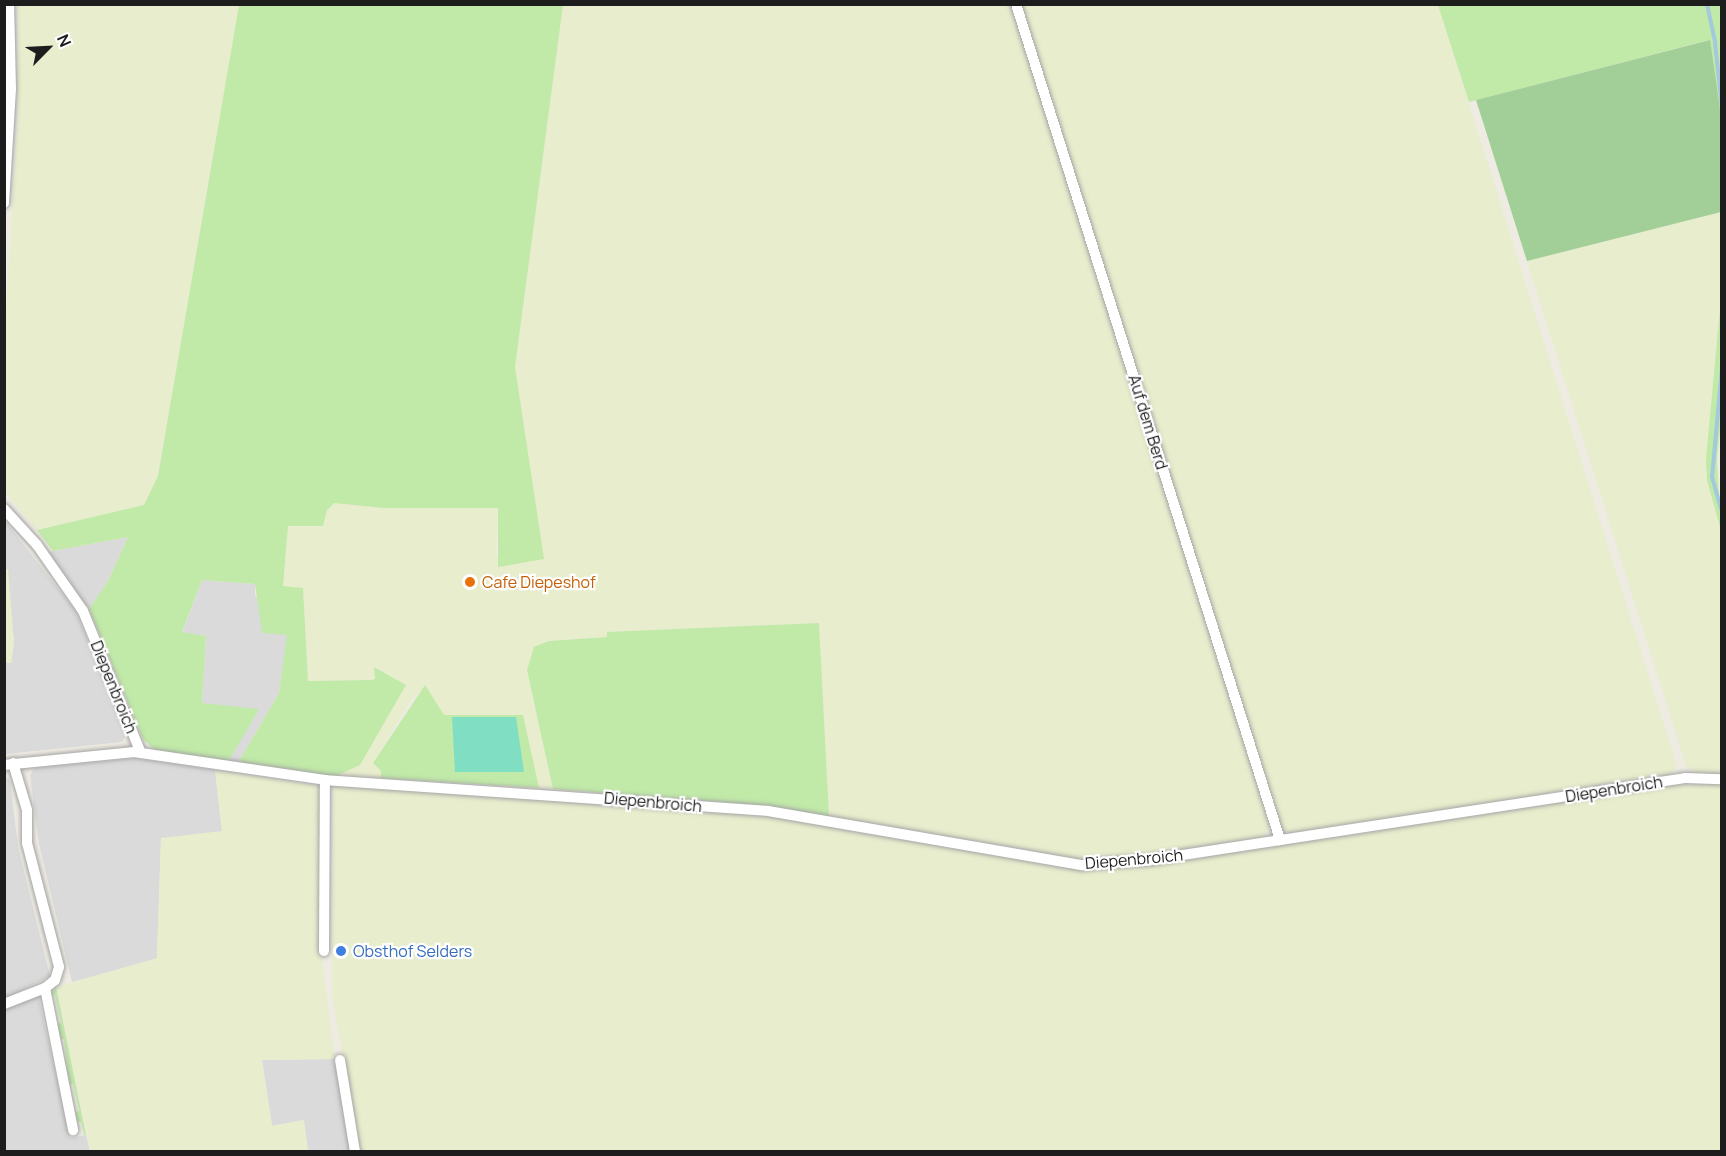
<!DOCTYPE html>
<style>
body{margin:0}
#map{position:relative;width:1726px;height:1156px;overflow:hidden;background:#eeebe2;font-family:Manrope,sans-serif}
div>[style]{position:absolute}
.residential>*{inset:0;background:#dbdada}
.farmland>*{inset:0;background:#e8edcd}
.grass>*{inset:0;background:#c1e9a8}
.forest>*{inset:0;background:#a2ce97}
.pitch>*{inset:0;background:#80dec3}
.stream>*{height:4px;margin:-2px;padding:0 2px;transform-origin:2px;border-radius:2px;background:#a3c9dc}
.roads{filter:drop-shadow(0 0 2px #a4a4a4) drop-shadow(0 0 2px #a4a4a4)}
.minor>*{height:10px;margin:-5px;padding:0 5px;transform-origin:5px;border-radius:5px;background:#fff}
.dots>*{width:16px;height:16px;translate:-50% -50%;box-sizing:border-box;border:3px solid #fff;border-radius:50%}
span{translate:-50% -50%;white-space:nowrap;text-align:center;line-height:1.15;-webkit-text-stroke:4.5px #fff;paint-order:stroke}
.street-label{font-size:16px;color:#1d1d1d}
.food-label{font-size:16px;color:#c56008}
.left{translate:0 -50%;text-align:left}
.shop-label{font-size:16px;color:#366cbe}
.frame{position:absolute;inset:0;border:6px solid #1d1d1d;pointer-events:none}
.north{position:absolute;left:18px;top:18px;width:60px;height:60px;-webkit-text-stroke:4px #fff;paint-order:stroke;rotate:66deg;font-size:16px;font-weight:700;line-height:24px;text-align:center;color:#1d1d1d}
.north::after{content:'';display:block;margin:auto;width:21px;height:27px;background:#1d1d1d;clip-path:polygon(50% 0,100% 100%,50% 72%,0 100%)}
</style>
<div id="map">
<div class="residential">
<i style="clip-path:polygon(4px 520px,75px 610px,126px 735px,122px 742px,5px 754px,5px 663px,11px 662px,14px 642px,5px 570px)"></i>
<i style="clip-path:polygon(128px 537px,108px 581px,89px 609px,48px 552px)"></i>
<i style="clip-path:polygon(202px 580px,255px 584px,255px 595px,288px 635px,279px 693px,238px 763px,228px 762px,202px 703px,206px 636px,182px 633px)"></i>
<i style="clip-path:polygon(135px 758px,215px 770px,222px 832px,161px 839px,157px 959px,72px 982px,39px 844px,30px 775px,35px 768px)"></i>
<i style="clip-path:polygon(4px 776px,10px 780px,18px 847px,50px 976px,4px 999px)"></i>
<i style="clip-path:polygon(38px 995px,70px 1138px,86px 1135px,90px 1151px,5px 1152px,5px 1007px)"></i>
<i style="clip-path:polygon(335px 1059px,351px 1151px,308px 1151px,303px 1120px,272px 1126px,262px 1060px)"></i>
</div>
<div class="farmland">
<i style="clip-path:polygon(18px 5px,239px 5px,158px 476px,144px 505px,37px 530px,5px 492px,4px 344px,18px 118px)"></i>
<i style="clip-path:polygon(563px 5px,1012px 5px,1270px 825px,1262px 838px,1143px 857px,1082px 860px,829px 817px,819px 623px,607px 632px,607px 637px,549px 641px,527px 670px,553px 789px,539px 788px,523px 715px,444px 715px,425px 686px,410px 702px,373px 762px,381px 771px,381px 778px,334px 777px,360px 764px,406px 685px,375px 667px,375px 679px,371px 680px,308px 681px,303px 588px,283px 586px,288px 525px,327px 510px,334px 503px,384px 508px,499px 508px,495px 555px,543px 559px,515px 367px)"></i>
<i style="clip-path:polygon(1021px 5px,1438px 5px,1677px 766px,1671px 775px,1290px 834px,1280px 828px)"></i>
<i style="clip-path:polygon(1721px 212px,1721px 298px,1706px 459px,1707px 480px,1721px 531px,1721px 774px,1696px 774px,1686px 766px,1527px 261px)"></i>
<i style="clip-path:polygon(8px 569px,14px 643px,11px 663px,5px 663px,4px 570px)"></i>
<i style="clip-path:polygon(215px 770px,320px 786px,320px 945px,335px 1059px,262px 1060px,272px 1126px,304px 1120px,308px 1151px,90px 1151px,56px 987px,157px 958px,161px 838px,222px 831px)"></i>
<i style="clip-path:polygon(1679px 782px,1721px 783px,1721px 1151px,360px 1151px,332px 995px,334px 785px,768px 815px,1082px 868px)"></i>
</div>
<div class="grass">
<i style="clip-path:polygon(239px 5px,563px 5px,515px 367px,544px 559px,498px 567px,498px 508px,384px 508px,334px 503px,327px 510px,323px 526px,288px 526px,283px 586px,303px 588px,308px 681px,371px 680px,375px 679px,374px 667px,406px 685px,360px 765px,334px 777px,238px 763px,279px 693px,287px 635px,262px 633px,255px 584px,202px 580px,182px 632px,206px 636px,202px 703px,259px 709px,228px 762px,155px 750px,143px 739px,89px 609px,108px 581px,128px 537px,53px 551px,37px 530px,144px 505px,158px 476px)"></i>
<i style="clip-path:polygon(1438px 5px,1721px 5px,1721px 116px,1709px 40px,1469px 102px)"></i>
<i style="clip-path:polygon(1721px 298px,1722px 413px,1717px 459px,1721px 531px,1707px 480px,1706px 459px)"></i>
<i style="clip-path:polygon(819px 623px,829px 817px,769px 806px,553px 789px,527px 670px,534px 647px,549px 641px,607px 637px,607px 632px)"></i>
<i style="clip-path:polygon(425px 685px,444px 715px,523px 715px,539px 788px,381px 778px,381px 771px,373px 763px)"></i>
<i style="clip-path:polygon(56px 987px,86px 1135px,84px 1135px,81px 1122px,77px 1122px,75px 1112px,79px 1111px,73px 1084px,69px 1084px,64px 1039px,60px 1040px,57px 1024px,61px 1023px,55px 995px,51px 995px)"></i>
</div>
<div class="forest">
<i style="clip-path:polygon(1710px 40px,1721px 116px,1721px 212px,1527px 261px,1476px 100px)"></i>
</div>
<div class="pitch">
<i style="clip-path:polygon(452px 717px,516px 717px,524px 772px,455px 772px)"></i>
</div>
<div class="stream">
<i style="left:1707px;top:4px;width:40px;rotate:78deg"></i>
<i style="left:1715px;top:43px;width:64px;rotate:83.8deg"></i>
<i style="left:1722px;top:368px;width:109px;rotate:95.2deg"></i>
<i style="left:1712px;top:477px;width:37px;rotate:74deg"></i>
</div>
<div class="roads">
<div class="minor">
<i style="left:1016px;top:4px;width:877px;rotate:72.47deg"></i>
<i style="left:4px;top:203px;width:114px;rotate:-86.5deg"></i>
<i style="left:11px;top:89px;width:85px;rotate:-91.3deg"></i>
<i style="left:4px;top:509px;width:49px;rotate:47.5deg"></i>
<i style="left:37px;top:545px;width:80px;rotate:55.1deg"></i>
<i style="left:83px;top:611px;width:153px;rotate:67.8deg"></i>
<i style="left:13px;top:763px;width:49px;rotate:73.4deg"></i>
<i style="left:27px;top:810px;width:33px;rotate:90deg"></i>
<i style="left:27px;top:843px;width:128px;rotate:75.5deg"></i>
<i style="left:59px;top:967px;width:14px;rotate:107deg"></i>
<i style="left:55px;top:980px;width:13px;rotate:141deg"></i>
<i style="left:45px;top:988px;width:145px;rotate:78.8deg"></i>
<i style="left:4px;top:765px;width:131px;rotate:-5.7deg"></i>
<i style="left:134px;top:752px;width:193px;rotate:8.3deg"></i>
<i style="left:325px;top:780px;width:444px;rotate:4deg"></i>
<i style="left:768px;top:811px;width:319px;rotate:9.8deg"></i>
<i style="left:1082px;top:865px;width:68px;rotate:-4.2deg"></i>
<i style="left:1150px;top:860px;width:541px;rotate:-8.71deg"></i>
<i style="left:1685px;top:778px;width:37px;rotate:2deg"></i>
<i style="left:324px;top:951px;width:171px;rotate:-89.7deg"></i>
<i style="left:4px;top:1004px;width:44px;rotate:-21.3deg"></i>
<i style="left:340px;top:1060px;width:93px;rotate:80.7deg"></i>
</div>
</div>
<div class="dots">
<i style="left:470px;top:582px;background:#e8710a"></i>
<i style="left:341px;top:951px;background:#3f7fe0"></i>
</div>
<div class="street-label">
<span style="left:1148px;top:422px;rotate:73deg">Auf dem Berd</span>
<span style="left:114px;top:687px;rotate:68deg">Diepenbroich</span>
<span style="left:1614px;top:789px;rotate:-9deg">Diepenbroich</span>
<span style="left:653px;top:802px;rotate:5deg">Diepenbroich</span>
<span style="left:1134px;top:859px;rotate:-5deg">Diepenbroich</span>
</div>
<div class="food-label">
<span class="left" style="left:482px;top:582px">Cafe Diepeshof</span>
</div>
<div class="shop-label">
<span class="left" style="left:353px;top:951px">Obsthof Selders</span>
</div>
<div class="frame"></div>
<div class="north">N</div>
</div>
